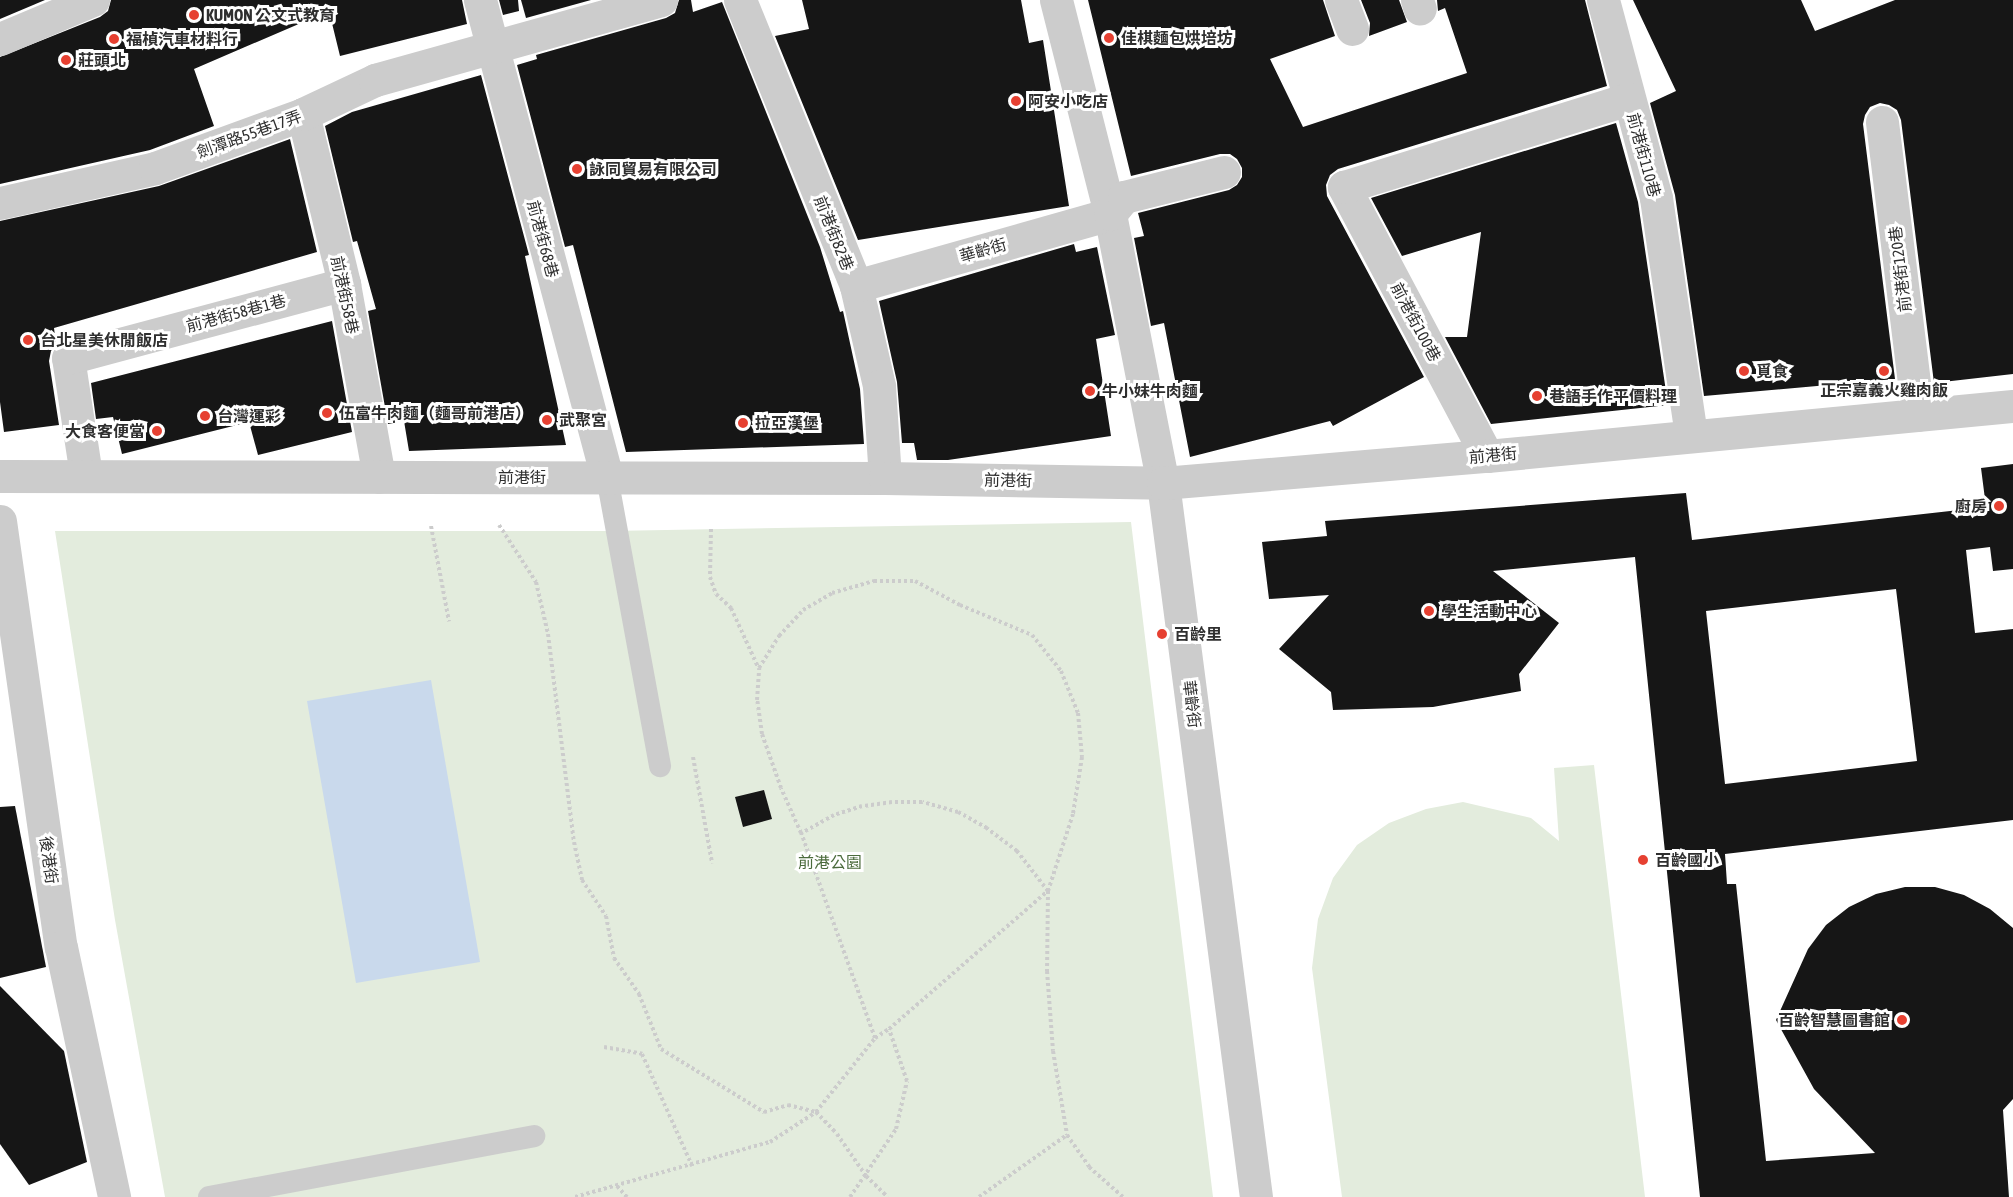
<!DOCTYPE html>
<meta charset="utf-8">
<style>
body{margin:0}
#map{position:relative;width:2013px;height:1197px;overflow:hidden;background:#fff;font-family:"Asap Condensed","Noto Sans TC",sans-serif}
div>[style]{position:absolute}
.green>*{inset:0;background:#e3ecdd}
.water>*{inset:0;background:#c9d9ec}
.building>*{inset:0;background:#161616}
.path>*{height:4px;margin-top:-2px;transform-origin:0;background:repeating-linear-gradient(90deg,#ccc 0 3px,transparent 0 6px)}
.lane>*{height:22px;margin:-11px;padding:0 11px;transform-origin:11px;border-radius:11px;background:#ccc}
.street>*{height:33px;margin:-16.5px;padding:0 16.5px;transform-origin:16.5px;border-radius:16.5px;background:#ccc}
.dots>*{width:16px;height:16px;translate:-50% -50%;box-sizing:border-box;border:3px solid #fff;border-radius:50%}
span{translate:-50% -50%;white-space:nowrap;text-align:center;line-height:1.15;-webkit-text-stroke:6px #fff;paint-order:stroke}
.poi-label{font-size:16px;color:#2f2f2f;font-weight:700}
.left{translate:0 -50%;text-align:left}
.right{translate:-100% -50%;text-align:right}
.street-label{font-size:16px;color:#2f2f2f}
.park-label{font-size:16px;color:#4b6b3c}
</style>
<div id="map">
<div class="green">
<i style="clip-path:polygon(1131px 522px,1213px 1197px,165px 1197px,115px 920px,55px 531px,610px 531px)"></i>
<i style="clip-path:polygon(1594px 765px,1645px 1197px,1342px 1197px,1312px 968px,1318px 919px,1333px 878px,1357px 845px,1389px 823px,1426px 809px,1463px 802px,1531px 818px,1559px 841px,1554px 768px)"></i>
</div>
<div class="water">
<i style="clip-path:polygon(431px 680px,480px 962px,356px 983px,307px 701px)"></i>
</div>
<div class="building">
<i style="clip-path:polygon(0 0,45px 0,0 19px)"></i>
<i style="clip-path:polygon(111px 0,462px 0,467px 24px,340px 56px,329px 11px,194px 69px,214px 126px,150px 150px,0 184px,0 57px,100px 17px,108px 11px)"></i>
<i style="clip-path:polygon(499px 0,518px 0,519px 11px,503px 15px)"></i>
<i style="clip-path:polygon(521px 0,591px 0,526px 18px)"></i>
<i style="clip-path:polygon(679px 0,691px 0,693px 12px,722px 2px,820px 247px,840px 312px,843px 311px,860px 389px,864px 444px,626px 452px,573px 245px,565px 247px,517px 65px,537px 59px,536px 55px,666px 18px,675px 13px)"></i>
<i style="clip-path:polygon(802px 0,1021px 0,1029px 43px,1043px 40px,1069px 206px,858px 240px,775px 36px,809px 29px)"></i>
<i style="clip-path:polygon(1088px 0,1323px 0,1335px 36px,1270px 59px,1303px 127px,1467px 73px,1445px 8px,1438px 11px,1437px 0,1585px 0,1607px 86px,1338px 169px,1330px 175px,1326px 185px,1327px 196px,1424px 377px,1333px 426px,1330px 421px,1190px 457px,1164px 323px,1151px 326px,1134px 238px,1144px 236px,1138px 213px,1229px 190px,1237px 185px,1242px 177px,1242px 168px,1237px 159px,1230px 154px,1220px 154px,1131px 176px)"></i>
<i style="clip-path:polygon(1361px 0,1399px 0,1407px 22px,1369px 36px,1370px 23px)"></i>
<i style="clip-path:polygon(1633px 0,1801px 0,1815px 31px,1895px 0,2013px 0,2013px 374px,1934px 383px,1901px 120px,1897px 110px,1889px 105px,1880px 103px,1870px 107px,1865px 115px,1863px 124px,1895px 379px,1704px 396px,1675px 195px,1650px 103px,1676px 91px)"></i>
<i style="clip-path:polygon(481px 75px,529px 255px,525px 256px,566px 445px,409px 451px,404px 421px,388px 424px,368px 311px,376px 309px,357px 241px,353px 242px,325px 126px,352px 112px)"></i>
<i style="clip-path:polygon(1616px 123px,1638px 202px,1668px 405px,1491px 424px,1445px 337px,1467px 337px,1481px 232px,1402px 256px,1371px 198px)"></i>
<i style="clip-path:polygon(290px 139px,317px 252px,54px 328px,56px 344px,51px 351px,49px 361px,59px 425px,4px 432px,0 402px,0 221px,159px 186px)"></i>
<i style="clip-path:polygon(1074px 244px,1076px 252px,1097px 247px,1115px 335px,1096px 339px,1111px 436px,948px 460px,917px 460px,914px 443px,902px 443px,897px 382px,879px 301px)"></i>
<i style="clip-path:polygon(332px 321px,352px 432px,258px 455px,249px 422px,122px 454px,113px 417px,96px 419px,91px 383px)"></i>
<i style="clip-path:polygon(evenodd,2013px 464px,2013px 569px,1993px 571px,1990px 547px,1966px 550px,1975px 633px,2013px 629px,2013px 820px,1725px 854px,1727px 884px,1736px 884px,1766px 1161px,1875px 1153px,1814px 1089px,1776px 1020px,1808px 949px,1826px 925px,1849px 907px,1876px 894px,1905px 887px,1935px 887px,1964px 895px,1990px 909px,2013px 928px,2013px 1099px,2003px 1110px,2009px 1197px,1700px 1197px,1635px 557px,1493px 571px,1559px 623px,1519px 674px,1521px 691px,1433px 707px,1333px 710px,1331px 692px,1279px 649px,1329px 595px,1269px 599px,1262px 542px,1327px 536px,1325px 521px,1686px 493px,1692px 540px,1986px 507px,1981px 468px,2013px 464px,1896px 589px,1917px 761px,1725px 784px,1706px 611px,1896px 589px)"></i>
<i style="clip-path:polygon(764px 790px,772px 819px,743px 827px,735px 797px)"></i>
<i style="clip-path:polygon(15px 806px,46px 967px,0 978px,0 807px)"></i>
<i style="clip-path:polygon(0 986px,64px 1051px,87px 1162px,29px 1185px,0 1144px)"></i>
</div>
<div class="path">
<i style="left:499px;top:525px;width:68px;rotate:57deg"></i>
<i style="left:536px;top:582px;width:53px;rotate:77deg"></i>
<i style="left:548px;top:634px;width:210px;rotate:82.9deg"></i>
<i style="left:574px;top:842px;width:39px;rotate:78deg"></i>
<i style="left:582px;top:880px;width:43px;rotate:56.3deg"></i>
<i style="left:606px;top:916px;width:43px;rotate:79.2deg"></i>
<i style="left:614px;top:958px;width:44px;rotate:55.2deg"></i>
<i style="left:639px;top:994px;width:59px;rotate:68.2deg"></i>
<i style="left:661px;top:1049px;width:121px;rotate:31.5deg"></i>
<i style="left:764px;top:1112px;width:25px;rotate:-16deg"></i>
<i style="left:788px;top:1105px;width:29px;rotate:14deg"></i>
<i style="left:816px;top:1112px;width:30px;rotate:46deg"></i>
<i style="left:837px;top:1134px;width:51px;rotate:55.4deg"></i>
<i style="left:866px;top:1176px;width:30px;rotate:44deg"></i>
<i style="left:431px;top:526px;width:97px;rotate:79.3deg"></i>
<i style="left:711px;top:529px;width:48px;rotate:91.2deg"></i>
<i style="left:710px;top:577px;width:18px;rotate:71deg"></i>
<i style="left:716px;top:594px;width:21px;rotate:43deg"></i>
<i style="left:731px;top:608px;width:65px;rotate:65.4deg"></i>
<i style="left:693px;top:757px;width:108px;rotate:79.8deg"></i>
<i style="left:875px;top:1038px;width:218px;rotate:-109.8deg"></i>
<i style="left:801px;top:833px;width:49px;rotate:-114deg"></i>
<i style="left:781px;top:788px;width:57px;rotate:-109.4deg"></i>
<i style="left:762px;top:734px;width:34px;rotate:-98deg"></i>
<i style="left:757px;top:700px;width:32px;rotate:-86deg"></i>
<i style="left:759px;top:668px;width:38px;rotate:-58deg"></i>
<i style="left:779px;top:636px;width:35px;rotate:-47deg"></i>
<i style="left:803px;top:610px;width:34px;rotate:-30deg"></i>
<i style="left:832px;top:593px;width:44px;rotate:-15.9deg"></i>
<i style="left:874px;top:581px;width:41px"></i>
<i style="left:915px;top:581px;width:51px;rotate:28.1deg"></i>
<i style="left:960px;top:605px;width:78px;rotate:22.6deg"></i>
<i style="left:1032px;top:635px;width:46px;rotate:51.1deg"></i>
<i style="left:1061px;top:671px;width:45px;rotate:68deg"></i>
<i style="left:1078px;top:713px;width:44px;rotate:84.8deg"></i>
<i style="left:1082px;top:757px;width:58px;rotate:99deg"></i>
<i style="left:1073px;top:814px;width:81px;rotate:108deg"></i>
<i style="left:1048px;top:891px;width:80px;rotate:90.7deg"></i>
<i style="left:1047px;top:971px;width:80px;rotate:85.7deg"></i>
<i style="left:1053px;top:1051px;width:85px;rotate:80.5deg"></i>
<i style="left:1067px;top:1135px;width:39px;rotate:55deg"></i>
<i style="left:1089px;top:1167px;width:45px;rotate:41.4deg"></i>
<i style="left:604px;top:1047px;width:39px;rotate:10deg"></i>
<i style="left:642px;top:1054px;width:123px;rotate:65.9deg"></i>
<i style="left:617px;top:1186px;width:15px;rotate:48deg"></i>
<i style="left:575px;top:1197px;width:203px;rotate:-15.8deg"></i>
<i style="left:770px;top:1142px;width:55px;rotate:-33.1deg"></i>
<i style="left:816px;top:1112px;width:95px;rotate:-51.4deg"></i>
<i style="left:875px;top:1038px;width:17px;rotate:-33deg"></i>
<i style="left:889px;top:1029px;width:211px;rotate:-41deg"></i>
<i style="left:1048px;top:891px;width:51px;rotate:-127.8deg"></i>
<i style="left:1017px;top:851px;width:38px;rotate:-143deg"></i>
<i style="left:987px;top:828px;width:33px;rotate:-151deg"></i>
<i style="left:958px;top:812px;width:37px;rotate:-164deg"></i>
<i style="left:922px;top:802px;width:30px;rotate:180deg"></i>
<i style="left:892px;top:802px;width:30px;rotate:172deg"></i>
<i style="left:862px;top:806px;width:29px;rotate:162deg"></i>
<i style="left:834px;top:815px;width:38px;rotate:151deg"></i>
<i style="left:850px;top:1197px;width:82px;rotate:-55.9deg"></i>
<i style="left:896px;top:1129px;width:49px;rotate:-77.1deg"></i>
<i style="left:907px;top:1081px;width:55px;rotate:-109.1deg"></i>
<i style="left:979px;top:1197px;width:108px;rotate:-35.2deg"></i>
</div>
<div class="lane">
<i style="left:607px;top:477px;width:294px;rotate:79.6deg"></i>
<i style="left:209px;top:1197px;width:331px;rotate:-10.6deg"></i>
</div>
<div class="street">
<i style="left:480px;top:0;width:494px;rotate:75.1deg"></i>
<i style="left:740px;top:0;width:309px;rotate:67.9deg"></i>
<i style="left:856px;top:286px;width:103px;rotate:77deg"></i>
<i style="left:879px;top:386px;width:92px;rotate:86.3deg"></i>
<i style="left:1056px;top:0;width:221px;rotate:75.8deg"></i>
<i style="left:1110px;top:214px;width:274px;rotate:78.9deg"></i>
<i style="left:1163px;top:483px;width:720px;rotate:82.58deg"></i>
<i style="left:1341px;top:0;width:31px;rotate:69deg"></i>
<i style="left:1417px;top:0;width:9px;rotate:72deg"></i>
<i style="left:1603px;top:0;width:205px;rotate:75deg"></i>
<i style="left:1656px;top:198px;width:240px;rotate:81.6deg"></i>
<i style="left:0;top:39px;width:101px;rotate:-22.8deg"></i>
<i style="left:303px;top:114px;width:175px;rotate:76.4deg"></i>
<i style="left:344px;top:284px;width:196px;rotate:79.7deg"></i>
<i style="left:1882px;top:122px;width:295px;rotate:83deg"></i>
<i style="left:0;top:203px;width:159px;rotate:-12.7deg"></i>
<i style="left:155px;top:168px;width:158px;rotate:-20deg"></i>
<i style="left:303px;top:114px;width:80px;rotate:-25.3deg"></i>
<i style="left:375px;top:80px;width:297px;rotate:-15.6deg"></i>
<i style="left:856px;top:286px;width:264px;rotate:-15.8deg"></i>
<i style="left:1110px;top:214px;width:22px;rotate:-51deg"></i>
<i style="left:1124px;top:197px;width:103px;rotate:-14deg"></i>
<i style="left:1487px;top:456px;width:305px;rotate:-118deg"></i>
<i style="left:1344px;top:187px;width:298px;rotate:-17.2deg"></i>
<i style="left:86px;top:475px;width:118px;rotate:-98.7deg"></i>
<i style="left:68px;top:358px;width:286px;rotate:-15deg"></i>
<i style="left:0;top:476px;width:885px;rotate:0.13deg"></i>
<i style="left:885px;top:478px;width:278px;rotate:1deg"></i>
<i style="left:1163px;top:483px;width:325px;rotate:-4.8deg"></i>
<i style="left:1487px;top:456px;width:528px;rotate:-5.43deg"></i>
<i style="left:0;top:521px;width:430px;rotate:81.9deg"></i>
<i style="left:61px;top:947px;width:256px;rotate:78deg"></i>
</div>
<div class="dots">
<i style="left:194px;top:15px;background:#e64031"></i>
<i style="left:1109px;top:38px;background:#e64031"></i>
<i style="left:114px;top:39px;background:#e64031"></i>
<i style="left:66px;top:60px;background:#e64031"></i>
<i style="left:1016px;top:101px;background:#e64031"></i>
<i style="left:577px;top:169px;background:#e64031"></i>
<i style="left:28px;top:340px;background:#e64031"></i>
<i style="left:1744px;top:371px;background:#e64031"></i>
<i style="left:1884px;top:371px;background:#e64031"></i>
<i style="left:1090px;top:391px;background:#e64031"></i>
<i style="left:1537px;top:396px;background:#e64031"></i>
<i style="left:327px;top:413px;background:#e64031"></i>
<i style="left:205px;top:416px;background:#e64031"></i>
<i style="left:547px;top:420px;background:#e64031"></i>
<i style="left:743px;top:423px;background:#e64031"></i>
<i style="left:157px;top:431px;background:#e64031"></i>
<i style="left:1999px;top:506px;background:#e64031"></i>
<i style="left:1429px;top:611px;background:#e64031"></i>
<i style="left:1162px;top:634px;background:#e64031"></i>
<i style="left:1643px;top:860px;background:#e64031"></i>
<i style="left:1902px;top:1020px;background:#e64031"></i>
</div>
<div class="poi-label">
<span class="left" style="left:206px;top:15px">KUMON 公文式教育</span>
<span class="left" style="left:1121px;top:38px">佳棋麵包烘培坊</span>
<span class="left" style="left:126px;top:39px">福楨汽車材料行</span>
<span class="left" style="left:78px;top:60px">莊頭北</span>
<span class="left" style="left:1028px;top:101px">阿安小吃店</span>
<span class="left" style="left:589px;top:169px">詠同貿易有限公司</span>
<span class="left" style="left:40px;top:340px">台北星美休閒飯店</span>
<span class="left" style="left:1756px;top:371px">覓食</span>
<span style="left:1884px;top:390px">正宗嘉義火雞肉飯</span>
<span class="left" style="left:1102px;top:391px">牛小妹牛肉麵</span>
<span class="left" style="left:1549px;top:396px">巷語手作平價料理</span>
<span class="left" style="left:339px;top:413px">伍富牛肉麵（麵哥前港店）</span>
<span class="left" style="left:217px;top:416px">台灣運彩</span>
<span class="left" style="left:559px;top:420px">武聚宮</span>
<span class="left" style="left:755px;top:423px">拉亞漢堡</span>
<span class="right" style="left:145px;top:431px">大食客便當</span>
<span class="right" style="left:1987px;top:506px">廚房</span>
<span class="left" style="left:1441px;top:611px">學生活動中心</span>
<span class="left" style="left:1174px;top:634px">百齡里</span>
<span class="left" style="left:1655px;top:860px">百齡國小</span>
<span class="right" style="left:1890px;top:1020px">百齡智慧圖書館</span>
</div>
<div class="street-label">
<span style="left:249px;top:134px;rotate:-20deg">劍潭路55巷17弄</span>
<span style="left:1644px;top:155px;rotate:75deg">前港街110巷</span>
<span style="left:834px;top:233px;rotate:68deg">前港街82巷</span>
<span style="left:543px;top:239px;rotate:75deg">前港街68巷</span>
<span style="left:983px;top:250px;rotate:-16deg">華齡街</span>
<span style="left:1900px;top:269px;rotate:-97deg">前港街120巷</span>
<span style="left:345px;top:295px;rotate:78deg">前港街58巷</span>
<span style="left:236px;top:313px;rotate:-15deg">前港街58巷1巷</span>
<span style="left:1416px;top:322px;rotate:62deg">前港街100巷</span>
<span style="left:1493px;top:455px;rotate:-5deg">前港街</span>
<span style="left:522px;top:477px">前港街</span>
<span style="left:1008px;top:480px;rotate:1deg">前港街</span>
<span style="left:1192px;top:704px;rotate:83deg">華齡街</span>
<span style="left:49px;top:860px;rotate:82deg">後港街</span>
</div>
<div class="park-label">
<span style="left:830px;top:862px">前港公園</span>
</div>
</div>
